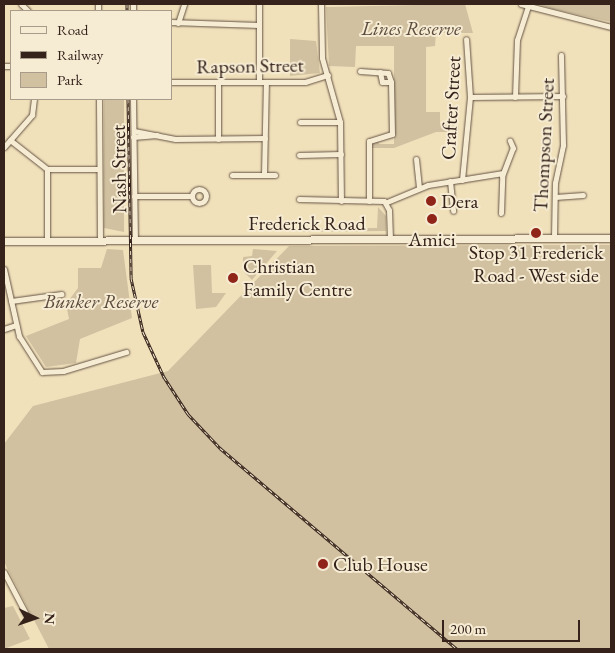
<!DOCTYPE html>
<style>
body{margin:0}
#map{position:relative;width:615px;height:653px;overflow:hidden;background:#f1e1bb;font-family:"EB Garamond",serif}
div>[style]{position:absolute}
.green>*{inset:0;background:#d1c1a0}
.roads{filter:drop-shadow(0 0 1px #645243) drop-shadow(0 0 1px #645243)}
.minor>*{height:5px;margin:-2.5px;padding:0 2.5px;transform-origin:2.5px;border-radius:2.5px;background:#f6ecd3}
.minor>.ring{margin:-2.5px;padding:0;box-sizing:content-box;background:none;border:5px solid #f6ecd3;border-radius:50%}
.secondary>*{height:7px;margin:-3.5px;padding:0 3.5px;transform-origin:3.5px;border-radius:3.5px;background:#f6ecd3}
.rail>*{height:3px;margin-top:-1.5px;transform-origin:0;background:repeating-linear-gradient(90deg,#f6ecd3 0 4px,#35221b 0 8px);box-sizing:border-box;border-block:1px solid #35221b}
.dots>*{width:14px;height:14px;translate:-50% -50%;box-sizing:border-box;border:2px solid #f6ecd3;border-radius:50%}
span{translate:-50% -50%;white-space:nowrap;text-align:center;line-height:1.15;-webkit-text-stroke:4px #f6ecd3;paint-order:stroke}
.park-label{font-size:20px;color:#5c4a3c;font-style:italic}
.street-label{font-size:20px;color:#35221b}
.poi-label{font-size:20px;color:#35221b}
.left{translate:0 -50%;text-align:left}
.frame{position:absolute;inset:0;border:5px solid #35221b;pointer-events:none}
.legend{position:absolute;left:10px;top:10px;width:162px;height:90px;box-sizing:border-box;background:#f6ecd3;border:1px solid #a99b89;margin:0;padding:6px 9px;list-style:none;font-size:15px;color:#35221b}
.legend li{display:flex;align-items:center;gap:10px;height:25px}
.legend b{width:25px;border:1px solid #a99b89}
.north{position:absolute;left:10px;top:593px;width:50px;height:50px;-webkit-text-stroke:4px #f6ecd3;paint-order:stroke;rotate:93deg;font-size:14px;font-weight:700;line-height:20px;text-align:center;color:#35221b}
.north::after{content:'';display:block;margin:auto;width:18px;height:22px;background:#35221b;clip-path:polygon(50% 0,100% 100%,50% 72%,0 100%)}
.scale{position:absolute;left:442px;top:620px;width:138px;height:22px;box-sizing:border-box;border:2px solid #35221b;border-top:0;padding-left:6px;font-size:15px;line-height:18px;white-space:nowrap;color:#35221b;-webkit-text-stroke:4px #f6ecd3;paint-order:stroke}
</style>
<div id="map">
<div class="green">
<i style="clip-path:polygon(465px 4px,473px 33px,436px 33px,435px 46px,426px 47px,426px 112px,440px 112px,440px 124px,459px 126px,458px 132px,436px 132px,394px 148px,372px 148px,372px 141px,378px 140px,379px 144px,394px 144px,394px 46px,356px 46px,355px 67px,329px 66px,326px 7px)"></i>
<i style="clip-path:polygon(538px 4px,611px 4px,611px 22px,553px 9px)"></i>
<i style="clip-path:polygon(290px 39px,316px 41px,320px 73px,290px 76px)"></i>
<i style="clip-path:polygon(104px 99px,124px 99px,124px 232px,104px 228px)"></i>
<i style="clip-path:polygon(378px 207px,386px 216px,386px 231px,290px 232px,290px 228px,377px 228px)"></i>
<i style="clip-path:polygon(611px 245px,611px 649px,49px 649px,4px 562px,4px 444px,33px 406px,168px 371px,289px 246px)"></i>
<i style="clip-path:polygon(107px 249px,123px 250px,132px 318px,80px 339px,76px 363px,46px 367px,26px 336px,69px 319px,66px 304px,78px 288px,78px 268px,101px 268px)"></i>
<i style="clip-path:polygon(253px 249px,277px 251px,252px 280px,243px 271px,243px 257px,252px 256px)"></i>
<i style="clip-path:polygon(193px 265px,211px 265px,212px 293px,226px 293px,216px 307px,196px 309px)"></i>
<i style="clip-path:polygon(13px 606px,30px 639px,4px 649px,4px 608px)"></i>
</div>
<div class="roads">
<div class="minor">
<i style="left:21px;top:4px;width:10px;rotate:45deg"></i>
<i style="left:98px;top:4px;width:7px;rotate:90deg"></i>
<i style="left:133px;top:4px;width:7px;rotate:90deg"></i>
<i style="left:321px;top:4px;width:54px;rotate:88.9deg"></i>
<i style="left:322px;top:58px;width:66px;rotate:74.3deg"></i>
<i style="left:340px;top:122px;width:79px;rotate:89.3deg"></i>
<i style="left:521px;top:4px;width:93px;rotate:14.3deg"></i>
<i style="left:171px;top:22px;width:88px;rotate:2deg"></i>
<i style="left:178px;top:23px;width:20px;rotate:-72deg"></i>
<i style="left:4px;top:66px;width:7px"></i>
<i style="left:360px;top:71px;width:28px;rotate:4deg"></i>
<i style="left:388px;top:73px;width:9px;rotate:72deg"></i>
<i style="left:391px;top:82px;width:52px;rotate:88.9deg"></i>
<i style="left:392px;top:134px;width:24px;rotate:163deg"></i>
<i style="left:369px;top:141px;width:60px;rotate:90deg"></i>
<i style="left:380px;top:72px;width:10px;rotate:79deg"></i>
<i style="left:382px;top:82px;width:9px"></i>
<i style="left:171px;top:82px;width:134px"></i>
<i style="left:305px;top:82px;width:24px;rotate:-17deg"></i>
<i style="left:218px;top:82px;width:57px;rotate:90deg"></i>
<i style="left:259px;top:82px;width:78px;rotate:-90deg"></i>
<i style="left:470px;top:97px;width:93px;rotate:-0.6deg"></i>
<i style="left:515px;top:97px;width:57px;rotate:-88deg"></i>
<i style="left:517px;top:40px;width:36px;rotate:-72deg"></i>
<i style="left:99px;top:99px;width:141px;rotate:89.6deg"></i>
<i style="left:133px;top:99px;width:141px;rotate:89.2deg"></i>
<i style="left:300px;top:122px;width:40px"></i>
<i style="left:134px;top:131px;width:42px;rotate:11deg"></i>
<i style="left:175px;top:139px;width:90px;rotate:-0.6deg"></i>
<i style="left:133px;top:137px;width:24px;rotate:-5deg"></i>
<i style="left:10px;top:140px;width:47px;rotate:38.1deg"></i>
<i style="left:47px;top:169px;width:52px"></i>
<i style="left:4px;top:147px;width:43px;rotate:-48.8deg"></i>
<i style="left:32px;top:115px;width:16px;rotate:-83deg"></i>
<i style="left:299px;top:155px;width:42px;rotate:-1.4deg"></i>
<i style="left:416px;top:159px;width:28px;rotate:84deg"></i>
<i style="left:47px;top:169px;width:71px;rotate:90deg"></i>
<i style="left:232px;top:175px;width:43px"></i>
<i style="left:264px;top:175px;width:93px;rotate:-88.8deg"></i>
<i style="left:462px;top:180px;width:83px;rotate:-84.5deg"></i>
<i style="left:470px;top:97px;width:58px;rotate:-93.9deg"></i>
<i style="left:450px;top:181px;width:30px;rotate:84deg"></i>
<i class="ring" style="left:192px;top:189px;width:9px;height:9px"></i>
<i style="left:134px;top:196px;width:57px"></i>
<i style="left:555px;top:197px;width:28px;rotate:-4deg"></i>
<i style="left:299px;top:199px;width:85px;rotate:1.3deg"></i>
<i style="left:384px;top:201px;width:10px;rotate:61deg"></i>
<i style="left:389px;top:210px;width:28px;rotate:88deg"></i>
<i style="left:387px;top:202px;width:44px;rotate:-22.5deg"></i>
<i style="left:428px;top:185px;width:76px;rotate:-9.1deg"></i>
<i style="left:501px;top:213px;width:37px;rotate:-88deg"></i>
<i style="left:502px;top:176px;width:30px;rotate:-69deg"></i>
<i style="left:513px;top:148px;width:8px;rotate:-113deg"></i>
<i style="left:554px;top:238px;width:55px;rotate:-89deg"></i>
<i style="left:555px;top:183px;width:39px;rotate:-78deg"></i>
<i style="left:563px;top:145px;width:90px;rotate:-91.3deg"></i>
<i style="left:4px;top:269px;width:69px;rotate:77.4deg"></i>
<i style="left:19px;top:336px;width:43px;rotate:57.4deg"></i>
<i style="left:42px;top:372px;width:21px;rotate:-3deg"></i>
<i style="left:63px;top:371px;width:66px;rotate:-16.8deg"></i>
<i style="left:11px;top:301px;width:51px;rotate:-7.8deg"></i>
<i style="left:4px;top:329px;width:13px;rotate:-18deg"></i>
<i style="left:4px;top:572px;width:50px;rotate:62.4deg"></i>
</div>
<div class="secondary">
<i style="left:4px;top:241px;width:607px;rotate:-0.28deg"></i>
</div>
</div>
<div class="rail">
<i style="left:127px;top:4px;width:7px;rotate:90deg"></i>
<i style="left:128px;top:99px;width:179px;rotate:89deg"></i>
<i style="left:131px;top:278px;width:55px;rotate:77.5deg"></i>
<i style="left:143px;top:332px;width:50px;rotate:65deg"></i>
<i style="left:164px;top:377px;width:44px;rotate:57deg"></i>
<i style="left:188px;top:414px;width:47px;rotate:46.7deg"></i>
<i style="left:220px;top:448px;width:311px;rotate:40.3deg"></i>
</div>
<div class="dots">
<i style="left:431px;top:201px;background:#8f2418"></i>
<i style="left:432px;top:219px;background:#8f2418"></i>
<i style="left:536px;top:233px;background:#8f2418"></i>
<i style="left:233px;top:278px;background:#8f2418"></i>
<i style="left:323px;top:564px;background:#8f2418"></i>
</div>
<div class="park-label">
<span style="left:411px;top:28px">Lines Reserve</span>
<span style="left:101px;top:301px">Bunker Reserve</span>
</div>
<div class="street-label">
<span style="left:250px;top:66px;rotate:-1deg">Rapson Street</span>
<span style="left:451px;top:108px;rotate:-87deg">Crafter Street</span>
<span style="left:544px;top:145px;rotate:-87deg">Thompson Street</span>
<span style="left:119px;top:169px;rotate:-91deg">Nash Street</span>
<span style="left:307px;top:223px">Frederick Road</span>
</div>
<div class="poi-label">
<span class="left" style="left:441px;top:201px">Dera</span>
<span style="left:432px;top:239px">Amici</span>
<span style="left:536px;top:264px">Stop 31 Frederick<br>Road - West side</span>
<span class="left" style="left:243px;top:278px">Christian<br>Family Centre</span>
<span class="left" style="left:333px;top:564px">Club House</span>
</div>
<div class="frame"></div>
<ul class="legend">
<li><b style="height:6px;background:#f6ecd3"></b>Road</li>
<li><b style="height:6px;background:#35221b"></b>Railway</li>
<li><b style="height:14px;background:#d1c1a0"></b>Park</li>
</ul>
<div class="north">N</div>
<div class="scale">200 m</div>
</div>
